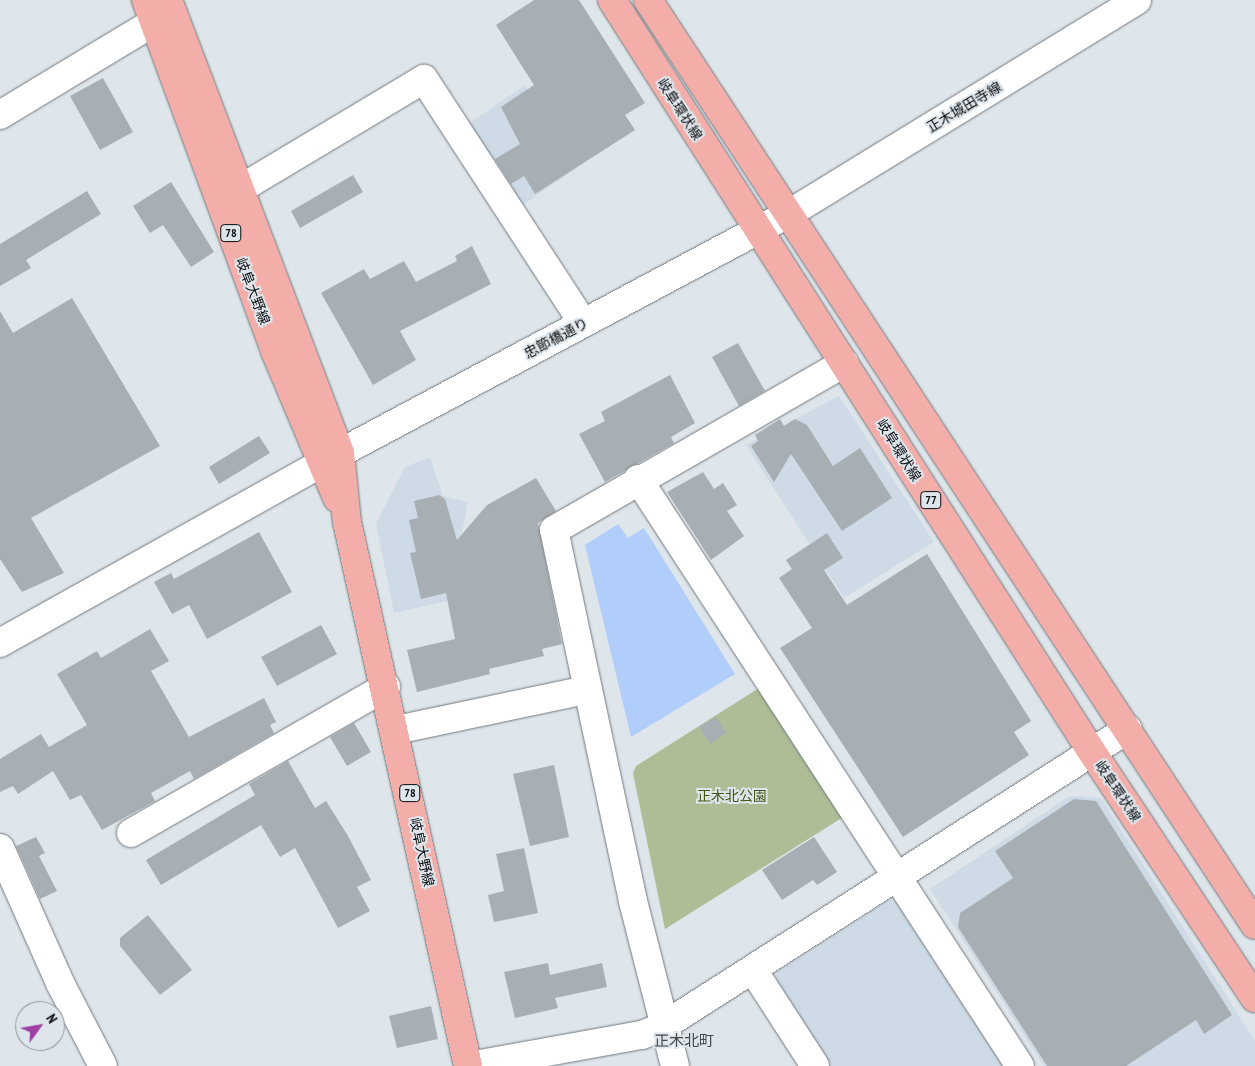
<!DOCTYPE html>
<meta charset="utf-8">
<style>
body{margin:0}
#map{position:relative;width:1255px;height:1066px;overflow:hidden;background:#dee5eb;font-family:"PT Sans Narrow","Noto Sans JP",sans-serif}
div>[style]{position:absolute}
.built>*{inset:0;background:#cedbe6}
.green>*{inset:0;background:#adbd96}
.water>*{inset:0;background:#b1cdfa}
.building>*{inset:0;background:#a8afb4}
.roads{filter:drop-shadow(0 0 1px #72787d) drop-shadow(0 0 1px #72787d)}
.minor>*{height:28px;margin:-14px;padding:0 14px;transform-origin:14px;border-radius:14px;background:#fff}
.major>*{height:28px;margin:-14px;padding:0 14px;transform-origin:14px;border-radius:14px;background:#f3aeaa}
span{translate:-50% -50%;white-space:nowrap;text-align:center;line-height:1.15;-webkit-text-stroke:4px #dee5eb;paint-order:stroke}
.shield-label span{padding:1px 4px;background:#dee5eb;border:1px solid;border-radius:4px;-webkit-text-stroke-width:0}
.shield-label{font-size:12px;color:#0c0f11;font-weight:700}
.street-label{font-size:14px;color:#0c0f11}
.park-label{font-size:14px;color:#425714}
.neighbourhood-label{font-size:15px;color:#43494d}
.north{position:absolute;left:15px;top:1001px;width:50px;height:50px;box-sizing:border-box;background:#dee5eb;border:1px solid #8a8f94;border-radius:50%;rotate:58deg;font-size:14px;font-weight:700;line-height:20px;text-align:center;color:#0c0f11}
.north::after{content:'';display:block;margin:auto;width:18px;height:22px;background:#9f3ea5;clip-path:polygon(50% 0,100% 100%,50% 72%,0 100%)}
</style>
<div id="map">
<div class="built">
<i style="clip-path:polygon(525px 85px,577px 168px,521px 206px,468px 124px)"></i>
<i style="clip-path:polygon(839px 396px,934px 542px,844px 598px,746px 445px)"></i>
<i style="clip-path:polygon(430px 457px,443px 496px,468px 502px,461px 537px,473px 595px,394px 613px,376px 524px,405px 467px)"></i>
<i style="clip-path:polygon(1070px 796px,1101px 798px,1255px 1041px,1255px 1066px,1044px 1066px,930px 889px)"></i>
<i style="clip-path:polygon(890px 900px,901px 903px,1008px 1066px,828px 1066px,775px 984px,777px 972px)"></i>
</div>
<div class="green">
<i style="clip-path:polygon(759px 688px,845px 816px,665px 929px,633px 773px,636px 766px)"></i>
</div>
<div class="water">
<i style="clip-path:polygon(618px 524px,628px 538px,644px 528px,735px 674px,631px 737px,585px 545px)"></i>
</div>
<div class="building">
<i style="clip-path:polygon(534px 0,579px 0,645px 103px,625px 115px,635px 130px,535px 194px,524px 176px,511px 184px,495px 159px,520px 144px,501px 107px,534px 85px,496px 25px)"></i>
<i style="clip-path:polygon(103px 78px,133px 132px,100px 150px,70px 96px)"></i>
<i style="clip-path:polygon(353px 175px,363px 192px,300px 228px,291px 211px)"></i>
<i style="clip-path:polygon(171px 182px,214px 252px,191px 267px,163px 225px,150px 233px,133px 206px)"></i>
<i style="clip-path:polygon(87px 191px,101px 214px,26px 260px,31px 268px,0 286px,0 244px)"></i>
<i style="clip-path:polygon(472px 246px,491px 284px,400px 331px,416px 360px,373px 385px,321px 293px,364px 269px,370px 279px,404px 261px,416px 282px,457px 261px,455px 256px)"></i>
<i style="clip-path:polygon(72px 298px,160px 446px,31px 518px,64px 573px,22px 592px,0 559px,0 311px,13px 333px)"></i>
<i style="clip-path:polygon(738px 343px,765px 391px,739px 406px,712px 357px)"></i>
<i style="clip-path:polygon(670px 375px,695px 423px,671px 437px,674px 443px,605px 482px,579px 434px,605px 421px,601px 412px)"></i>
<i style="clip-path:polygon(780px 419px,784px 426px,795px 419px,807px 425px,833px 466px,860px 448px,892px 498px,842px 531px,791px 454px,774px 482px,751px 446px,758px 441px,755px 435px)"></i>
<i style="clip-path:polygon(259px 436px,270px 453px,219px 484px,209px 467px)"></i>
<i style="clip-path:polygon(703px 472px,714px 489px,723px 483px,737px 505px,727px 511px,744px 536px,711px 560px,667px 492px)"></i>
<i style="clip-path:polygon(536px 478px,556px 511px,538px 523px,562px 644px,542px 649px,544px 656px,489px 669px,490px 674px,417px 692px,407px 650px,455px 639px,446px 593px,421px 599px,410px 553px,416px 552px,409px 520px,418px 518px,414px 501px,439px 495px,445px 499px,457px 540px,487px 505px)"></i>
<i style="clip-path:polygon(259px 532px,292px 592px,207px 639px,189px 605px,172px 614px,154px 582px,171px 573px,174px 579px)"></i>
<i style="clip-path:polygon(827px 533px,843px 558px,824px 570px,847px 605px,927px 554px,1031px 721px,1014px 732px,1029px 755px,903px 837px,780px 648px,812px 628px,779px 578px,792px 569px,786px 560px)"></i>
<i style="clip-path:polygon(321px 625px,337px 654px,277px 686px,261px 657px)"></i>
<i style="clip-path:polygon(150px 629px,169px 661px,151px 671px,189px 737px,264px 698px,276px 722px,270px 725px,274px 733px,194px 779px,190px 771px,151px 793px,155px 801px,102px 830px,81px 795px,70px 800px,53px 771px,18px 794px,13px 786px,0 792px,0 759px,41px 734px,49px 747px,87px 725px,57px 674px,97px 651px,101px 658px)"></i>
<i style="clip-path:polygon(716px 717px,726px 733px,710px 744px,699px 727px)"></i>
<i style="clip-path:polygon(354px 723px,371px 752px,347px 766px,330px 737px)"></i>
<i style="clip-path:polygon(288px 761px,315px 808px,326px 801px,348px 836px,371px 880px,357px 887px,370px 911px,338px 928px,295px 848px,280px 857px,261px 825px,161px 885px,146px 860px,255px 795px,249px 784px)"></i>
<i style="clip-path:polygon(554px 765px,569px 837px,530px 846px,513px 774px)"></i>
<i style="clip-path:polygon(1074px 799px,1096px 801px,1232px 1015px,1204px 1034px,1196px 1020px,1126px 1066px,1047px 1066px,958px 927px,960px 913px,1013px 878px,995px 851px)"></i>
<i style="clip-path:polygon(36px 837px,45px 853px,39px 856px,57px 891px,40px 899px,16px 846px)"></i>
<i style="clip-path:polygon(814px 837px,837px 872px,817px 885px,813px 880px,782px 900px,762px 870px)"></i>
<i style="clip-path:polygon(524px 848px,538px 913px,494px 922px,488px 895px,504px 891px,496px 854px)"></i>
<i style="clip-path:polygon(148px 915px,192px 970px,160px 995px,120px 946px,120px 938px)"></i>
<i style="clip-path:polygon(548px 963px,550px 975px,602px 963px,607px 987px,555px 998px,558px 1008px,515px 1018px,504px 972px)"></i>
<i style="clip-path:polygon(431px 1006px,438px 1039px,397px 1048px,389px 1016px)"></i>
</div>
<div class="roads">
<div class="minor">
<i style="left:0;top:115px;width:180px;rotate:-31.1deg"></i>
<i style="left:240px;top:189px;width:214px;rotate:-30.9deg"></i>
<i style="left:424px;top:79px;width:291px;rotate:56.9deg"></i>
<i style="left:638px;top:479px;width:700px;rotate:56.95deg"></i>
<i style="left:0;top:643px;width:389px;rotate:-29.2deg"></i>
<i style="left:340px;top:453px;width:510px;rotate:-28.07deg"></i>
<i style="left:790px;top:213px;width:407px;rotate:-31.5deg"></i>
<i style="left:396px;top:730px;width:194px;rotate:-11.9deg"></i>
<i style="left:131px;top:833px;width:294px;rotate:-29.8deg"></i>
<i style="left:0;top:848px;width:148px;rotate:66deg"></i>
<i style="left:60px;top:983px;width:93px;rotate:62.6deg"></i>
<i style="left:753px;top:970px;width:114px;rotate:57.1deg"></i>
<i style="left:469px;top:1066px;width:176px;rotate:-10.2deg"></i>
<i style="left:642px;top:1035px;width:22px;rotate:-22deg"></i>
<i style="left:662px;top:1027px;width:553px;rotate:-32.6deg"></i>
<i style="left:675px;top:1066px;width:170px;rotate:-104.3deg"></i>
<i style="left:633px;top:901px;width:379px;rotate:-102deg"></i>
<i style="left:554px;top:530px;width:335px;rotate:-29.9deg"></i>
</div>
<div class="major">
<i style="left:146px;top:0;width:374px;rotate:69.8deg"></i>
<i style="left:275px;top:351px;width:160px;rotate:67.1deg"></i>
<i style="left:168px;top:0;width:485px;rotate:69.2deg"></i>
<i style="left:340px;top:453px;width:69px;rotate:84.2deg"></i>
<i style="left:347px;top:522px;width:557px;rotate:77.46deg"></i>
<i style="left:612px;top:0;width:892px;rotate:57.45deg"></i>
<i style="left:1092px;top:752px;width:295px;rotate:56.5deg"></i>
<i style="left:648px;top:0;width:1106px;rotate:56.73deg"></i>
</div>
</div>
<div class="shield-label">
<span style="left:231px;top:233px">78</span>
<span style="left:931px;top:500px">77</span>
<span style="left:410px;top:793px">78</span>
</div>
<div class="street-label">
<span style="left:964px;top:107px;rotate:-31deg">正木城田寺線</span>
<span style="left:680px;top:109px;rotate:57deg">岐阜環状線</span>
<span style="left:253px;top:291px;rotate:69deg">岐阜大野線</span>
<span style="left:556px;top:338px;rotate:-28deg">忠節橋通り</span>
<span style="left:899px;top:450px;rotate:58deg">岐阜環状線</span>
<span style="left:1118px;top:791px;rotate:56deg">岐阜環状線</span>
<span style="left:422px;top:852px;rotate:78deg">岐阜大野線</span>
</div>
<div class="park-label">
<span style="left:732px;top:796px">正木北公園</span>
</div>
<div class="neighbourhood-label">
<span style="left:684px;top:1041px">正木北町</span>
</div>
<div class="north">N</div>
</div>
